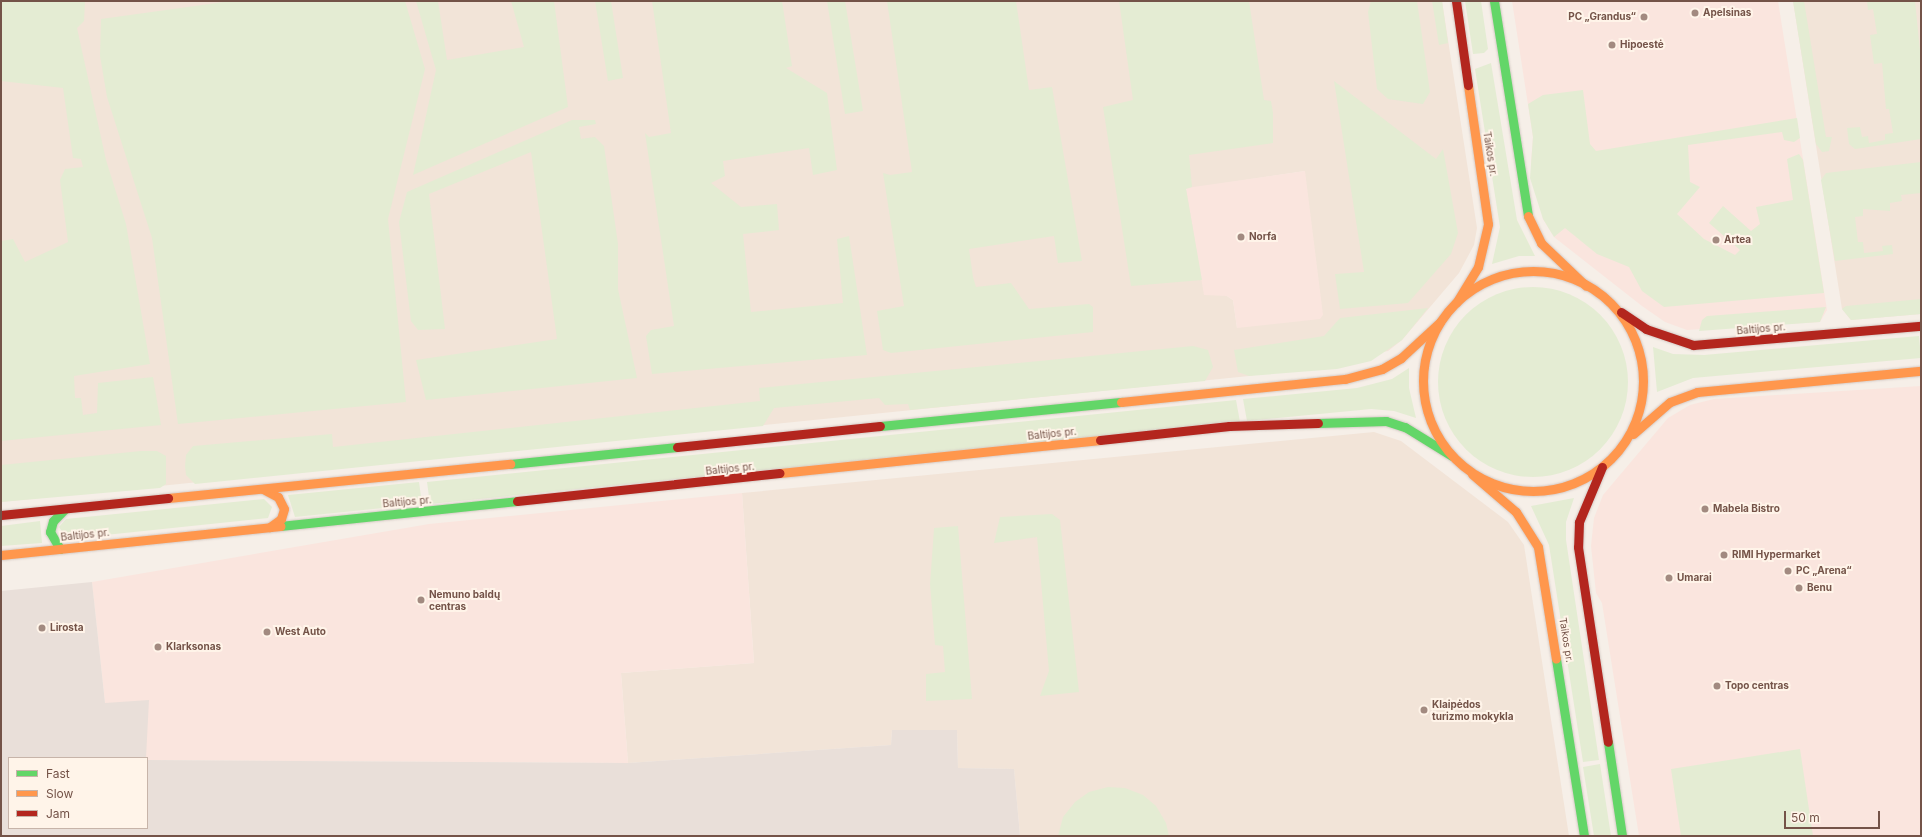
<!DOCTYPE html>
<meta charset="utf-8">
<style>
body{margin:0}
#map{position:relative;width:1922px;height:837px;overflow:hidden;background:#f6efe8;font-family:Inter,sans-serif}
div>[style]{position:absolute}
.residential>*{inset:0;background:#f2e4d8}
.commercial>*{inset:0;background:#fae5de}
.industrial>*{inset:0;background:#e9dfd9}
.green>*{inset:0;background:#e4ecd3}
.round{border-radius:50%}
.roads{filter:drop-shadow(0 0 1px #d5cac5) drop-shadow(0 0 1px #d5cac5)}
.fast>*{height:9px;margin:-4.5px;padding:0 4.5px;transform-origin:4.5px;border-radius:4.5px;background:#63d668}
.slow>*{height:9px;margin:-4.5px;padding:0 4.5px;transform-origin:4.5px;border-radius:4.5px;background:#ff974d}
.slow>.ring{margin:-4.5px;padding:0;box-sizing:content-box;background:none;border:9px solid #ff974d;border-radius:50%}
.jam>*{height:9px;margin:-4.5px;padding:0 4.5px;transform-origin:4.5px;border-radius:4.5px;background:#b3261e}
.dots>*{width:11px;height:11px;translate:-50% -50%;box-sizing:border-box;border:2px solid #fff4e9;border-radius:50%}
span{translate:-50% -50%;white-space:nowrap;text-align:center;line-height:1.15;-webkit-text-stroke:4px #fff4e9;paint-order:stroke}
.poi-label{font-size:10px;color:#745348;font-weight:700}
.left{translate:0 -50%;text-align:left}
.right{translate:-100% -50%;text-align:right}
.street-label{font-size:10px;color:#745348}
.frame{position:absolute;inset:0;border:2px solid #745348;pointer-events:none}
.legend{position:absolute;left:8px;top:757px;width:140px;height:72px;box-sizing:border-box;background:#fff4e9;border:1px solid #c7b4a9;margin:0;padding:5px 7px;list-style:none;font-size:12px;color:#745348}
.legend li{display:flex;align-items:center;gap:8px;height:20px}
.legend b{width:20px;border:1px solid #c7b4a9}
.scale{position:absolute;left:1784px;top:811px;width:96px;height:18px;box-sizing:border-box;border:2px solid #745348;border-top:0;padding-left:5px;font-size:12px;line-height:14px;white-space:nowrap;color:#745348;-webkit-text-stroke:3px #fff4e9;paint-order:stroke}
</style>
<div id="map">
<div class="residential">
<i style="clip-path:polygon(evenodd,1px 1px,1442px 1px,1477px 228px,1474px 245px,1459px 273px,1402px 340px,1388px 351px,1249px 376px,1px 502px,1px 1px,1305px 171px,1237px 328px,1233px 300px,1227px 296px,1186px 189px,1305px 171px)"></i>
<i style="clip-path:polygon(1793px 1px,1921px 1px,1921px 314px,1851px 320px,1842px 309px)"></i>
<i style="clip-path:polygon(1374px 432px,1401px 441px,1508px 522px,1524px 545px,1569px 836px,1020px 836px,1014px 769px,958px 768px,957px 730px,892px 730px,891px 745px,628px 763px,621px 673px,754px 663px,742px 493px)"></i>
</div>
<div class="commercial">
<i style="clip-path:polygon(1512px 1px,1778px 1px,1827px 310px,1820px 322px,1687px 330px,1665px 322px,1642px 306px,1554px 237px,1543px 219px,1531px 163px,1533px 137px)"></i>
<i style="clip-path:polygon(1305px 171px,1323px 315px,1320px 319px,1237px 328px,1233px 300px,1227px 296px,1204px 295px,1186px 188px)"></i>
<i style="clip-path:polygon(1921px 386px,1921px 836px,1639px 836px,1602px 603px,1596px 593px,1591px 546px,1594px 518px,1603px 495px,1668px 418px,1690px 405px,1714px 399px)"></i>
<i style="clip-path:polygon(742px 493px,754px 663px,621px 673px,628px 763px,147px 760px,105px 703px,92px 582px,429px 524px)"></i>
</div>
<div class="industrial">
<i style="clip-path:polygon(92px 582px,105px 703px,149px 700px,146px 758px,9px 758px,9px 828px,147px 828px,147px 760px,628px 763px,891px 745px,892px 730px,957px 730px,958px 768px,1014px 769px,1020px 836px,1px 836px,1px 591px)"></i>
</div>
<div class="green">
<i style="clip-path:polygon(1px 1px,85px 1px,84px 21px,77px 28px,106px 160px,126px 224px,150px 364px,74px 376px,75px 398px,81px 398px,83px 415px,97px 413px,98px 383px,153px 377px,161px 425px,1px 441px,1px 241px,13px 239px,25px 262px,68px 242px,60px 180px,65px 169px,83px 167px,81px 159px,73px 158px,63px 88px,1px 81px)"></i>
<i style="clip-path:polygon(231px 1px,405px 1px,425px 69px,388px 219px,406px 402px,178px 424px,152px 238px,107px 97px,100px 56px,101px 19px)"></i>
<i style="clip-path:polygon(416px 1px,438px 1px,447px 60px,524px 47px,511px 1px,554px 1px,568px 107px,413px 175px,436px 70px)"></i>
<i style="clip-path:polygon(595px 1px,611px 1px,623px 78px,608px 81px)"></i>
<i style="clip-path:polygon(652px 1px,782px 1px,792px 66px,786px 68px,827px 93px,837px 170px,813px 175px,809px 148px,723px 161px,725px 176px,711px 183px,741px 207px,777px 204px,779px 230px,743px 234px,751px 312px,843px 303px,837px 239px,849px 236px,867px 355px,652px 374px,646px 336px,651px 330px,674px 326px,645px 133px,649px 137px,671px 133px)"></i>
<i style="clip-path:polygon(827px 1px,845px 1px,863px 111px,845px 114px)"></i>
<i style="clip-path:polygon(887px 1px,1016px 1px,1029px 90px,1052px 87px,1082px 261px,1058px 263px,1054px 236px,969px 249px,973px 277px,976px 287px,1011px 283px,1029px 309px,1089px 304px,1093px 307px,1093px 332px,891px 353px,883px 350px,877px 311px,904px 306px,883px 173px,890px 175px,912px 172px)"></i>
<i style="clip-path:polygon(1119px 1px,1249px 1px,1264px 100px,1271px 101px,1273px 113px,1273px 143px,1189px 155px,1192px 187px,1186px 189px,1202px 280px,1131px 286px,1103px 107px,1133px 100px)"></i>
<i style="clip-path:polygon(1371px 1px,1417px 1px,1430px 92px,1423px 104px,1388px 99px,1377px 89px,1368px 12px)"></i>
<i style="clip-path:polygon(1432px 1px,1442px 1px,1448px 43px,1439px 45px)"></i>
<i style="clip-path:polygon(1465px 1px,1481px 1px,1488px 49px,1484px 53px,1473px 54px)"></i>
<i style="clip-path:polygon(1793px 1px,1804px 1px,1826px 137px,1832px 137px,1829px 151px,1822px 152px,1816px 144px)"></i>
<i style="clip-path:polygon(1867px 1px,1915px 1px,1921px 60px,1921px 139px,1855px 149px,1849px 144px,1847px 128px,1860px 127px,1862px 137px,1868px 136px,1869px 143px,1885px 140px,1885px 134px,1893px 133px,1889px 109px,1886px 109px,1882px 63px,1874px 64px,1870px 35px,1877px 34px,1873px 9px,1868px 10px)"></i>
<i style="clip-path:polygon(1491px 63px,1517px 220px,1535px 256px,1519px 256px,1492px 264px,1500px 227px,1475px 69px)"></i>
<i style="clip-path:polygon(1334px 81px,1436px 159px,1443px 149px,1458px 233px,1451px 254px,1408px 303px,1340px 309px,1335px 274px,1364px 272px)"></i>
<i style="clip-path:polygon(1583px 90px,1590px 144px,1596px 151px,1797px 118px,1800px 138px,1794px 142px,1784px 140px,1782px 132px,1688px 145px,1690px 182px,1700px 187px,1677px 214px,1704px 239px,1735px 255px,1740px 250px,1709px 223px,1723px 206px,1751px 231px,1760px 224px,1756px 207px,1793px 200px,1787px 159px,1799px 154px,1803px 160px,1824px 293px,1664px 307px,1642px 291px,1629px 267px,1597px 254px,1565px 228px,1554px 237px,1543px 219px,1530px 178px,1533px 137px,1528px 104px,1543px 95px)"></i>
<i style="clip-path:polygon(572px 120px,595px 120px,596px 124px,579px 127px,581px 139px,595px 137px,604px 146px,618px 244px,618px 289px,637px 378px,426px 400px,416px 360px,557px 339px,531px 152px,429px 194px,445px 329px,418px 330px,411px 321px,399px 222px,407px 192px)"></i>
<i style="clip-path:polygon(1921px 162px,1921px 193px,1901px 195px,1902px 201px,1890px 203px,1890px 211px,1863px 209px,1863px 216px,1855px 217px,1858px 242px,1863px 242px,1864px 253px,1883px 251px,1882px 246px,1892px 245px,1893px 254px,1835px 261px,1821px 180px,1826px 173px)"></i>
<i class="round" style="left:1438px;top:287px;width:190px;height:190px"></i>
<i style="clip-path:polygon(1921px 299px,1921px 314px,1851px 320px,1842px 309px,1846px 306px)"></i>
<i style="clip-path:polygon(1826px 307px,1820px 322px,1699px 331px,1702px 320px,1707px 316px)"></i>
<i style="clip-path:polygon(1428px 308px,1402px 340px,1371px 361px,1337px 369px,1249px 376px,1238px 372px,1234px 350px,1324px 336px,1340px 318px)"></i>
<i style="clip-path:polygon(1919px 336px,1921px 358px,1693px 378px,1657px 392px,1653px 347px,1673px 354px,1704px 355px)"></i>
<i style="clip-path:polygon(1193px 346px,1208px 350px,1213px 367px,1205px 381px,910px 410px,908px 404px,885px 405px,879px 398px,774px 408px,763px 426px,195px 484px,186px 475px,185px 466px,186px 455px,193px 446px,332px 434px,333px 447px,760px 401px,759px 388px)"></i>
<i style="clip-path:polygon(1409px 368px,1409px 388px,1416px 418px,1394px 411px,1371px 409px,1247px 421px,1243px 399px,1357px 388px,1392px 379px)"></i>
<i style="clip-path:polygon(1236px 400px,1240px 422px,430px 504px,427px 482px)"></i>
<i style="clip-path:polygon(141px 451px,157px 451px,166px 456px,166px 484px,160px 488px,1px 502px,1px 465px)"></i>
<i style="clip-path:polygon(419px 482px,422px 504px,295px 517px,288px 495px)"></i>
<i style="clip-path:polygon(1574px 498px,1566px 522px,1566px 540px,1599px 760px,1583px 762px,1549px 545px,1531px 506px)"></i>
<i style="clip-path:polygon(264px 499px,272px 507px,268px 518px,67px 539px,59px 527px,66px 519px)"></i>
<i style="clip-path:polygon(1052px 514px,1060px 520px,1079px 692px,1040px 696px,1049px 671px,1037px 537px,994px 543px,1000px 517px)"></i>
<i style="clip-path:polygon(40px 521px,42px 543px,1px 546px,1px 526px)"></i>
<i style="clip-path:polygon(958px 526px,972px 699px,926px 701px,926px 674px,945px 672px,943px 646px,935px 645px,930px 584px,934px 528px)"></i>
<i style="clip-path:polygon(1800px 749px,1813px 836px,1681px 836px,1671px 769px)"></i>
<i style="clip-path:polygon(1600px 764px,1611px 836px,1594px 836px,1583px 767px)"></i>
<i style="clip-path:polygon(1108px 787px,1125px 788px,1143px 795px,1156px 806px,1166px 823px,1169px 836px,1058px 836px,1063px 817px,1075px 802px,1089px 792px)"></i>
</div>
<div class="roads">
<div class="fast">
<i style="left:1494px;top:1px;width:218px;rotate:81deg"></i>
<i style="left:1318px;top:423px;width:68px;rotate:-1.7deg"></i>
<i style="left:1386px;top:421px;width:20px;rotate:18deg"></i>
<i style="left:1405px;top:427px;width:55px;rotate:31.7deg"></i>
<i style="left:880px;top:426px;width:242px;rotate:-5.7deg"></i>
<i style="left:510px;top:464px;width:168px;rotate:-5.8deg"></i>
<i style="left:280px;top:526px;width:238px;rotate:-6deg"></i>
<i style="left:60px;top:549px;width:20px;rotate:-120deg"></i>
<i style="left:50px;top:532px;width:11px;rotate:-75deg"></i>
<i style="left:53px;top:521px;width:16px;rotate:-45deg"></i>
<i style="left:1556px;top:659px;width:179px;rotate:81deg"></i>
<i style="left:1608px;top:742px;width:95px;rotate:81.5deg"></i>
</div>
<div class="slow">
<i style="left:1528px;top:216px;width:30px;rotate:64deg"></i>
<i style="left:1541px;top:243px;width:62px;rotate:43.7deg"></i>
<i class="ring" style="left:1423px;top:271px;width:211px;height:211px"></i>
<i style="left:1456px;top:303px;width:42px;rotate:-58.6deg"></i>
<i style="left:1478px;top:267px;width:44px;rotate:-76.9deg"></i>
<i style="left:1488px;top:224px;width:140px;rotate:-98.2deg"></i>
<i style="left:1121px;top:402px;width:225px;rotate:-5.9deg"></i>
<i style="left:1345px;top:379px;width:38px;rotate:-15deg"></i>
<i style="left:1382px;top:369px;width:22px;rotate:-30deg"></i>
<i style="left:1401px;top:358px;width:53px;rotate:-42.7deg"></i>
<i style="left:1633px;top:434px;width:49px;rotate:-40.9deg"></i>
<i style="left:1670px;top:402px;width:29px;rotate:-20deg"></i>
<i style="left:1697px;top:392px;width:225px;rotate:-5.4deg"></i>
<i style="left:780px;top:473px;width:322px;rotate:-5.9deg"></i>
<i style="left:1472px;top:474px;width:58px;rotate:40.8deg"></i>
<i style="left:1516px;top:512px;width:41px;rotate:57.8deg"></i>
<i style="left:1538px;top:547px;width:113px;rotate:80.9deg"></i>
<i style="left:263px;top:489px;width:17px;rotate:28deg"></i>
<i style="left:278px;top:497px;width:13px;rotate:63deg"></i>
<i style="left:284px;top:509px;width:10px;rotate:107deg"></i>
<i style="left:281px;top:519px;width:14px;rotate:144deg"></i>
<i style="left:168px;top:498px;width:344px;rotate:-5.7deg"></i>
<i style="left:1px;top:555px;width:281px;rotate:-5.9deg"></i>
</div>
<div class="jam">
<i style="left:1456px;top:1px;width:85px;rotate:81.9deg"></i>
<i style="left:1621px;top:312px;width:30px;rotate:34deg"></i>
<i style="left:1646px;top:329px;width:50px;rotate:18.8deg"></i>
<i style="left:1693px;top:345px;width:229px;rotate:-4.8deg"></i>
<i style="left:1100px;top:440px;width:130px;rotate:-6.2deg"></i>
<i style="left:1229px;top:426px;width:89px;rotate:-1.9deg"></i>
<i style="left:677px;top:447px;width:204px;rotate:-5.9deg"></i>
<i style="left:1602px;top:467px;width:60px;rotate:112.7deg"></i>
<i style="left:1579px;top:522px;width:25px;rotate:92deg"></i>
<i style="left:1578px;top:547px;width:197px;rotate:81.3deg"></i>
<i style="left:517px;top:501px;width:264px;rotate:-6.1deg"></i>
<i style="left:1px;top:515px;width:168px;rotate:-5.8deg"></i>
</div>
</div>
<div class="dots">
<i style="left:1695px;top:13px;background:#a28a80"></i>
<i style="left:1644px;top:17px;background:#a28a80"></i>
<i style="left:1612px;top:45px;background:#a28a80"></i>
<i style="left:1241px;top:237px;background:#a28a80"></i>
<i style="left:1716px;top:240px;background:#a28a80"></i>
<i style="left:1705px;top:509px;background:#a28a80"></i>
<i style="left:1724px;top:555px;background:#a28a80"></i>
<i style="left:1788px;top:571px;background:#a28a80"></i>
<i style="left:1669px;top:578px;background:#a28a80"></i>
<i style="left:1799px;top:588px;background:#a28a80"></i>
<i style="left:421px;top:600px;background:#a28a80"></i>
<i style="left:42px;top:628px;background:#a28a80"></i>
<i style="left:267px;top:632px;background:#a28a80"></i>
<i style="left:158px;top:647px;background:#a28a80"></i>
<i style="left:1717px;top:686px;background:#a28a80"></i>
<i style="left:1424px;top:710px;background:#a28a80"></i>
</div>
<div class="poi-label">
<span class="left" style="left:1703px;top:13px">Apelsinas</span>
<span class="right" style="left:1636px;top:17px">PC „Grandus“</span>
<span class="left" style="left:1620px;top:45px">Hipoestė</span>
<span class="left" style="left:1249px;top:237px">Norfa</span>
<span class="left" style="left:1724px;top:240px">Artea</span>
<span class="left" style="left:1713px;top:509px">Mabela Bistro</span>
<span class="left" style="left:1732px;top:555px">RIMI Hypermarket</span>
<span class="left" style="left:1796px;top:571px">PC „Arena“</span>
<span class="left" style="left:1677px;top:578px">Umarai</span>
<span class="left" style="left:1807px;top:588px">Benu</span>
<span class="left" style="left:429px;top:600px">Nemuno baldų<br>centras</span>
<span class="left" style="left:50px;top:628px">Lirosta</span>
<span class="left" style="left:275px;top:632px">West Auto</span>
<span class="left" style="left:166px;top:647px">Klarksonas</span>
<span class="left" style="left:1725px;top:686px">Topo centras</span>
<span class="left" style="left:1432px;top:710px">Klaipėdos<br>turizmo mokykla</span>
</div>
<div class="street-label">
<span style="left:1490px;top:154px;rotate:81deg">Taikos pr.</span>
<span style="left:1761px;top:329px;rotate:-5deg">Baltijos pr.</span>
<span style="left:1052px;top:434px;rotate:-6deg">Baltijos pr.</span>
<span style="left:730px;top:469px;rotate:-6deg">Baltijos pr.</span>
<span style="left:407px;top:502px;rotate:-5deg">Baltijos pr.</span>
<span style="left:85px;top:535px;rotate:-6deg">Baltijos pr.</span>
<span style="left:1566px;top:640px;rotate:81deg">Taikos pr.</span>
</div>
<div class="frame"></div>
<ul class="legend">
<li><b style="height:5px;background:#63d668"></b>Fast</li>
<li><b style="height:5px;background:#ff974d"></b>Slow</li>
<li><b style="height:5px;background:#b3261e"></b>Jam</li>
</ul>
<div class="scale">50 m</div>
</div>
